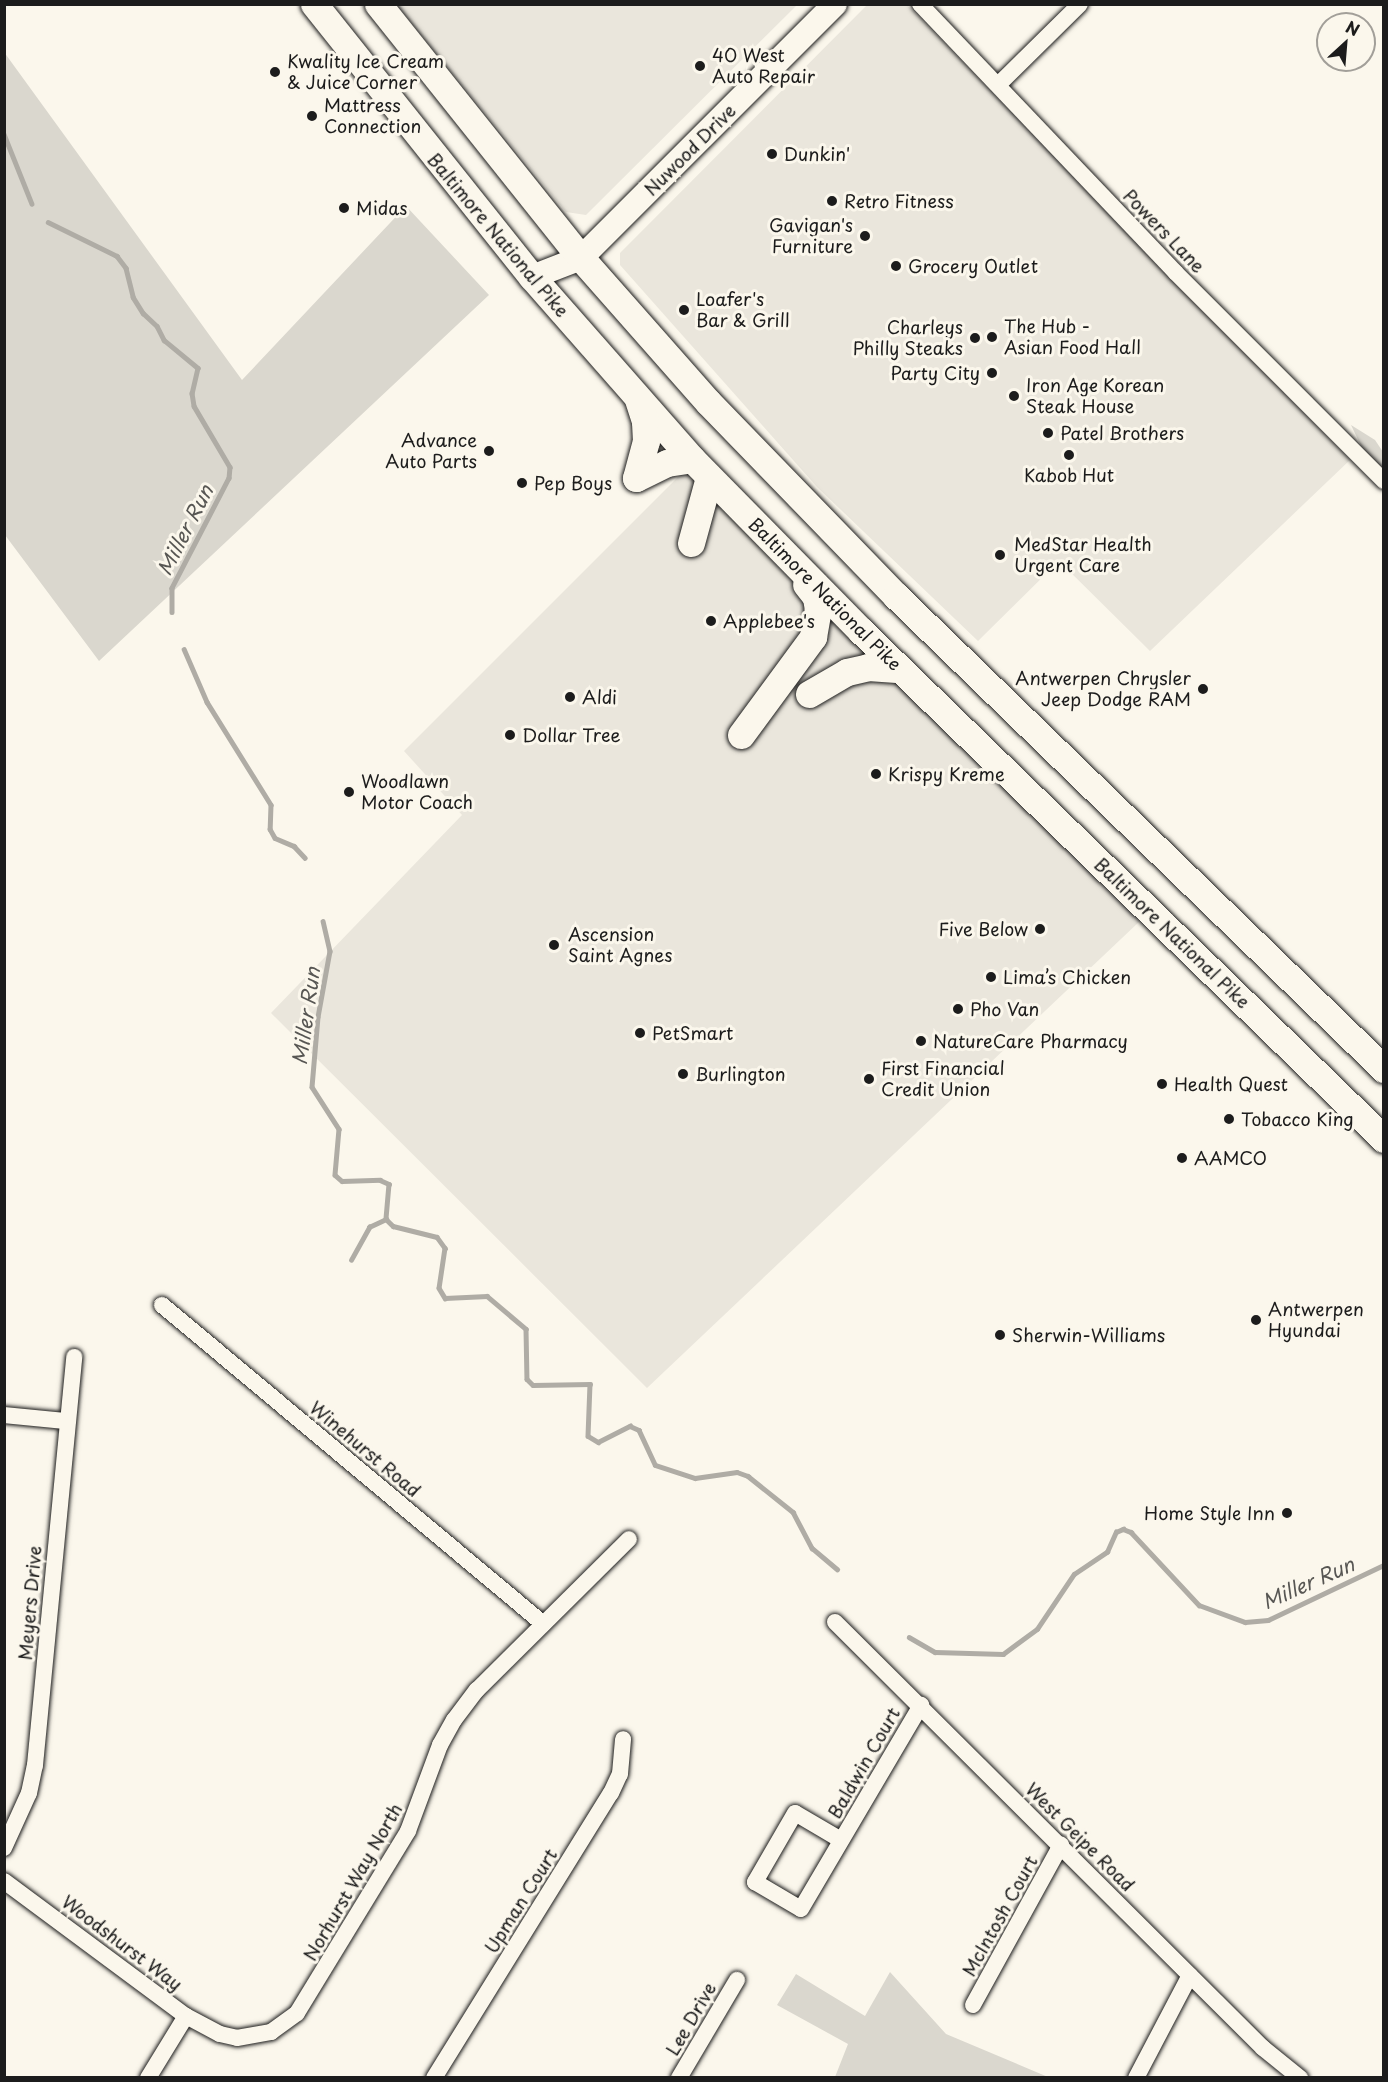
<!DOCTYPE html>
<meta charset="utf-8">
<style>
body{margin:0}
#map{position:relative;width:1388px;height:2082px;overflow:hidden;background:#fbf7ec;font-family:"Playpen Sans",sans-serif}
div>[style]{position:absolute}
.built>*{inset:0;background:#eae6dc}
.green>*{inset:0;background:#dad7ce}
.stream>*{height:4.5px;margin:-2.25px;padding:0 2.25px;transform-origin:2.25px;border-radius:2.25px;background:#afaca5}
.roads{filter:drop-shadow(0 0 2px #1c1c1c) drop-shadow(0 0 2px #1c1c1c)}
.street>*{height:16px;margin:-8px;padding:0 8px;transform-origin:8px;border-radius:8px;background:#fbf7ec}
.secondary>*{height:24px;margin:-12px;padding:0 12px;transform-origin:12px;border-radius:12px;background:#fbf7ec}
.primary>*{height:27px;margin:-13.5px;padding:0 13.5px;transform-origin:13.5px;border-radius:13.5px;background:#fbf7ec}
.dots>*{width:16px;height:16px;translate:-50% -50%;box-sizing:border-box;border:3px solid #fbf7ec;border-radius:50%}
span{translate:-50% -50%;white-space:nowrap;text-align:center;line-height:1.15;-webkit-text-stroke:6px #fbf7ec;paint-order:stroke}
.poi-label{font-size:18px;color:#1c1c1c}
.left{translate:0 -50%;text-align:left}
.right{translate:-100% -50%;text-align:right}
.street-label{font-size:18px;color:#1c1c1c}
.water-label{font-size:20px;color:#575653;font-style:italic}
.frame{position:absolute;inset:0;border:6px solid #1c1c1c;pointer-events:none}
.north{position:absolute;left:1316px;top:12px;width:60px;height:60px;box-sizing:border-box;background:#fbf7ec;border:2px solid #a29f99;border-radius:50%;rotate:26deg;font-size:16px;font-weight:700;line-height:24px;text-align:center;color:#1c1c1c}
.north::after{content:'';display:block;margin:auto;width:21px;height:27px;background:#1c1c1c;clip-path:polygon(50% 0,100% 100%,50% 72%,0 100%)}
</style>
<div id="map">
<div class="built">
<i style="clip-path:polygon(397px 5px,797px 5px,586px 215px,566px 212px)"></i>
<i style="clip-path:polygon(867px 5px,907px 5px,1350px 460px,1150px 651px,1059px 561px,978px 641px,817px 487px,620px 265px,620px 253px)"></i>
<i style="clip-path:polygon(684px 471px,1140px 921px,647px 1388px,271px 1013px,462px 815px,404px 751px)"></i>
</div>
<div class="green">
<i style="clip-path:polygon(4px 52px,242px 380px,406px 206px,489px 295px,99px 661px,5px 535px)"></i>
<i style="clip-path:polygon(1351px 425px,1375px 440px,1383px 452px,1383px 469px,1362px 448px)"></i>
<i style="clip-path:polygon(890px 1972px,946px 2034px,1048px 2077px,835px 2077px,848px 2044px,777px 2005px,796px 1974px,865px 2016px)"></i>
</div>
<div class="stream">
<i style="left:4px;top:134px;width:75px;rotate:68.2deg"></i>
<i style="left:48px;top:222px;width:77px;rotate:26.2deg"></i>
<i style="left:117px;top:256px;width:15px;rotate:53deg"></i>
<i style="left:126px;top:268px;width:30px;rotate:76deg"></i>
<i style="left:133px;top:297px;width:19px;rotate:58deg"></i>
<i style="left:143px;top:313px;width:19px;rotate:43deg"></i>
<i style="left:157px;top:326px;width:16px;rotate:63deg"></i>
<i style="left:164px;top:340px;width:44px;rotate:39.5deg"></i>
<i style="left:198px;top:368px;width:26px;rotate:103deg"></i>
<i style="left:192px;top:393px;width:13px;rotate:81deg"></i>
<i style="left:194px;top:406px;width:71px;rotate:59.5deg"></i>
<i style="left:230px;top:467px;width:11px;rotate:95deg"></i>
<i style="left:229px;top:478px;width:124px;rotate:117.4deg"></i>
<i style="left:172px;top:588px;width:24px;rotate:90deg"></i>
<i style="left:184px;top:649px;width:58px;rotate:66.5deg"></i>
<i style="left:207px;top:702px;width:121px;rotate:58.1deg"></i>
<i style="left:271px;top:805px;width:24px;rotate:92deg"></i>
<i style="left:270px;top:829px;width:10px;rotate:61deg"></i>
<i style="left:275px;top:838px;width:21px;rotate:23deg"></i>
<i style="left:294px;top:846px;width:16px;rotate:47deg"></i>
<i style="left:323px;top:921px;width:31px;rotate:77deg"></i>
<i style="left:330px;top:951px;width:67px;rotate:100.3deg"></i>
<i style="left:318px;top:1017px;width:70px;rotate:94.9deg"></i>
<i style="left:312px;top:1087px;width:50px;rotate:57.3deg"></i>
<i style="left:339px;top:1129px;width:46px;rotate:95deg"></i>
<i style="left:335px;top:1175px;width:9px;rotate:41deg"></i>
<i style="left:342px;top:1181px;width:38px;rotate:-2deg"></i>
<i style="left:380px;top:1180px;width:10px;rotate:24deg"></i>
<i style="left:389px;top:1184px;width:35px;rotate:95deg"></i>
<i style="left:386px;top:1219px;width:10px;rotate:45deg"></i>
<i style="left:393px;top:1226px;width:45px;rotate:14deg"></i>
<i style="left:437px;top:1237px;width:14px;rotate:54deg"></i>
<i style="left:445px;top:1248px;width:40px;rotate:98.5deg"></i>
<i style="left:439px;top:1288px;width:12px;rotate:59deg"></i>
<i style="left:445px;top:1298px;width:42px;rotate:-2.7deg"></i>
<i style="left:487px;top:1296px;width:51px;rotate:40.2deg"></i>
<i style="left:526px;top:1329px;width:50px;rotate:88.9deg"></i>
<i style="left:527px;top:1379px;width:8px;rotate:45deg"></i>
<i style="left:533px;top:1385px;width:57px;rotate:-1deg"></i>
<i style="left:590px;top:1384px;width:52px;rotate:92.2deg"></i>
<i style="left:588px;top:1436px;width:12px;rotate:31deg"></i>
<i style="left:598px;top:1442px;width:36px;rotate:-27deg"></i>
<i style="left:630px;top:1426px;width:10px;rotate:24deg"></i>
<i style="left:639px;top:1430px;width:38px;rotate:65deg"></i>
<i style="left:655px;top:1465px;width:42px;rotate:18deg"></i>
<i style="left:695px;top:1478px;width:42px;rotate:-8.1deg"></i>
<i style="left:737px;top:1472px;width:12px;rotate:20deg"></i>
<i style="left:748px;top:1476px;width:58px;rotate:38.7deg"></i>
<i style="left:793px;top:1512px;width:41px;rotate:62.2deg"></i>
<i style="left:812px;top:1548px;width:33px;rotate:40deg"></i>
<i style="left:351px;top:1260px;width:38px;rotate:-61deg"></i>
<i style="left:369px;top:1227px;width:19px;rotate:-25deg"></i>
<i style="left:909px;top:1637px;width:30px;rotate:30deg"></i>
<i style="left:935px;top:1652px;width:68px;rotate:1.7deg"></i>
<i style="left:1003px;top:1654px;width:42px;rotate:-36.3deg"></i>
<i style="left:1037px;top:1629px;width:66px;rotate:-56.1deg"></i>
<i style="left:1074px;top:1574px;width:40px;rotate:-34deg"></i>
<i style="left:1107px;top:1552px;width:22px;rotate:-66deg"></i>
<i style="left:1116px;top:1532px;width:8px;rotate:-23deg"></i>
<i style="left:1123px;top:1529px;width:9px;rotate:21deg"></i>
<i style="left:1131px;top:1532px;width:100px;rotate:47deg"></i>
<i style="left:1199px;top:1605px;width:49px;rotate:20.3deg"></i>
<i style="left:1245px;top:1622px;width:23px;rotate:-5deg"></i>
<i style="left:1268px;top:1620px;width:128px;rotate:-25.4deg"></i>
</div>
<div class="roads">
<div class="street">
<i style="left:920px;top:4px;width:371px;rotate:46.4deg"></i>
<i style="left:1176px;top:273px;width:294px;rotate:45deg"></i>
<i style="left:998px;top:85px;width:115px;rotate:-44.6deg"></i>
<i style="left:162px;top:1305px;width:497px;rotate:39.9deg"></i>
<i style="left:4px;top:1415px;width:61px;rotate:5.6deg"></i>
<i style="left:835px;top:1622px;width:604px;rotate:44.87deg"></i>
<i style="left:1263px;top:2048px;width:48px;rotate:39deg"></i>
<i style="left:841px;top:1840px;width:53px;rotate:-149.6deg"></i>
<i style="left:795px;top:1813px;width:80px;rotate:120.1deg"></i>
<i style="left:755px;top:1882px;width:53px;rotate:30.4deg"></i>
<i style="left:801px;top:1909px;width:237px;rotate:-59.5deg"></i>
<i style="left:4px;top:1848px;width:60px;rotate:-65.6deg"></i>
<i style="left:29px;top:1793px;width:29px;rotate:-78deg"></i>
<i style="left:35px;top:1765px;width:410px;rotate:-84.5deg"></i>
<i style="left:4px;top:1881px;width:227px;rotate:36.6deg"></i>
<i style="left:186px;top:2016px;width:73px;rotate:121.5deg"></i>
<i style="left:973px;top:2005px;width:183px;rotate:-61.2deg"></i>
<i style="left:186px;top:2016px;width:38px;rotate:28deg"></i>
<i style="left:220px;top:2034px;width:17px;rotate:13deg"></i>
<i style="left:237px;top:2038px;width:35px;rotate:-10deg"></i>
<i style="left:271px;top:2032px;width:32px;rotate:-36deg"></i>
<i style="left:297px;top:2013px;width:213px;rotate:-58.6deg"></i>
<i style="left:408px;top:1831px;width:92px;rotate:-69.6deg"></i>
<i style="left:440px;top:1745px;width:29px;rotate:-61deg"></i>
<i style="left:454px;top:1720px;width:38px;rotate:-53deg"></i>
<i style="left:477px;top:1690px;width:214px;rotate:-44.8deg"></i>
<i style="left:434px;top:2078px;width:335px;rotate:-58.2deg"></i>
<i style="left:611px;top:1793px;width:21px;rotate:-65deg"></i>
<i style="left:620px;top:1774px;width:35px;rotate:-85deg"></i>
<i style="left:679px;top:2078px;width:114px;rotate:-59.4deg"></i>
<i style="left:1136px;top:2078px;width:116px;rotate:-62.3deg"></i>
</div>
<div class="secondary">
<i style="left:532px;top:277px;width:53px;rotate:-21.2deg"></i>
<i style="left:581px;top:258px;width:359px;rotate:-45deg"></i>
</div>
<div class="primary">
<i style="left:314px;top:4px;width:349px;rotate:51.4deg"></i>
<i style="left:532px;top:277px;width:242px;rotate:48.7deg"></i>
<i style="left:692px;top:459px;width:241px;rotate:45.5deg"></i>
<i style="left:861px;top:631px;width:729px;rotate:44.17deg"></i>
<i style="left:378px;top:4px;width:325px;rotate:51.4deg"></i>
<i style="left:581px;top:258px;width:192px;rotate:48.6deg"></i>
<i style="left:708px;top:402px;width:270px;rotate:45.9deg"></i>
<i style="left:896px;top:596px;width:680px;rotate:44.11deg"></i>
<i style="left:636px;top:478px;width:38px;rotate:-75deg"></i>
<i style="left:646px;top:441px;width:20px;rotate:-93deg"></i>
<i style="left:645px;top:421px;width:22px;rotate:-108deg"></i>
<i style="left:636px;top:478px;width:34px;rotate:-26deg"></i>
<i style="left:667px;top:463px;width:25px;rotate:-9deg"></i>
<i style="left:691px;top:543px;width:68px;rotate:-74.7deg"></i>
<i style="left:809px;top:694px;width:44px;rotate:-30.1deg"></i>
<i style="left:847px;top:672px;width:22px;rotate:-13deg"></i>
<i style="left:868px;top:667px;width:32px;rotate:4deg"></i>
<i style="left:741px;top:735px;width:122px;rotate:-53.7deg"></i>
<i style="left:813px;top:637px;width:27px;rotate:-80deg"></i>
<i style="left:818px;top:610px;width:13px;rotate:-99deg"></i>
<i style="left:816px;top:597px;width:16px;rotate:-128deg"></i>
</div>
</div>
<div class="dots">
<i style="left:700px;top:66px;background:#1c1c1c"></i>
<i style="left:275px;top:72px;background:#1c1c1c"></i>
<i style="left:312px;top:116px;background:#1c1c1c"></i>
<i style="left:772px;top:154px;background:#1c1c1c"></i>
<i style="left:832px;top:201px;background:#1c1c1c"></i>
<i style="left:344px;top:208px;background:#1c1c1c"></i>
<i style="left:865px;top:236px;background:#1c1c1c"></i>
<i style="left:896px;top:266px;background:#1c1c1c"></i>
<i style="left:684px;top:310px;background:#1c1c1c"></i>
<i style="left:992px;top:337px;background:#1c1c1c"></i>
<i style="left:975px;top:338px;background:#1c1c1c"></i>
<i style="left:992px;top:373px;background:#1c1c1c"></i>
<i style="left:1014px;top:396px;background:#1c1c1c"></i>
<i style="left:1048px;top:433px;background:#1c1c1c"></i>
<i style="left:489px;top:451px;background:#1c1c1c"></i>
<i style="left:1069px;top:455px;background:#1c1c1c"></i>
<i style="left:522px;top:483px;background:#1c1c1c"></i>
<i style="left:1000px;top:555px;background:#1c1c1c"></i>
<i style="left:711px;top:621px;background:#1c1c1c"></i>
<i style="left:1203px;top:689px;background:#1c1c1c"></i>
<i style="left:570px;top:697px;background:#1c1c1c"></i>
<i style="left:510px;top:735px;background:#1c1c1c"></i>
<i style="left:876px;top:774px;background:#1c1c1c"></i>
<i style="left:349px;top:792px;background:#1c1c1c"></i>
<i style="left:1040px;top:929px;background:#1c1c1c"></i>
<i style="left:554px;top:945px;background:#1c1c1c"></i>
<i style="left:991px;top:977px;background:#1c1c1c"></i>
<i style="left:958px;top:1009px;background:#1c1c1c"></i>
<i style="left:640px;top:1033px;background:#1c1c1c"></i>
<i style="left:921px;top:1041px;background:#1c1c1c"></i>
<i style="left:683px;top:1074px;background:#1c1c1c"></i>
<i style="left:869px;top:1079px;background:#1c1c1c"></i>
<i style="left:1162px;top:1084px;background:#1c1c1c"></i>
<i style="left:1229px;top:1119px;background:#1c1c1c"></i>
<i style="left:1182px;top:1158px;background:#1c1c1c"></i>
<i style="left:1256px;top:1320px;background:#1c1c1c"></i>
<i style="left:1000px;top:1335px;background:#1c1c1c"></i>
<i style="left:1287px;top:1513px;background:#1c1c1c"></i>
</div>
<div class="poi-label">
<span class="left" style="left:712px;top:66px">40 West<br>Auto Repair</span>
<span class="left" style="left:287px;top:72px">Kwality Ice Cream<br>&amp; Juice Corner</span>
<span class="left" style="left:324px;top:116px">Mattress<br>Connection</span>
<span class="left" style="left:784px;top:154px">Dunkin'</span>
<span class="left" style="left:844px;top:201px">Retro Fitness</span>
<span class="left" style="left:356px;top:208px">Midas</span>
<span class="right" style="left:853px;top:236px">Gavigan's<br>Furniture</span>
<span class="left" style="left:908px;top:266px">Grocery Outlet</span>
<span class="left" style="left:696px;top:310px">Loafer's<br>Bar &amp; Grill</span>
<span class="left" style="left:1004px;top:337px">The Hub -<br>Asian Food Hall</span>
<span class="right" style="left:963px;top:338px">Charleys<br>Philly Steaks</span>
<span class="right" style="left:980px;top:373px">Party City</span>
<span class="left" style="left:1026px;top:396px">Iron Age Korean<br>Steak House</span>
<span class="left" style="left:1060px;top:433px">Patel Brothers</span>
<span class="right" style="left:477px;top:451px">Advance<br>Auto Parts</span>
<span style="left:1069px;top:475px">Kabob Hut</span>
<span class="left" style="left:534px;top:483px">Pep Boys</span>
<span class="left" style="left:1014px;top:555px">MedStar Health<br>Urgent Care</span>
<span class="left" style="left:723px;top:621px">Applebee's</span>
<span class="right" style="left:1191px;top:689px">Antwerpen Chrysler<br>Jeep Dodge RAM</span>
<span class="left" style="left:582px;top:697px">Aldi</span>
<span class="left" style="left:522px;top:735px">Dollar Tree</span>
<span class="left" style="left:888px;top:774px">Krispy Kreme</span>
<span class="left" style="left:361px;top:792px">Woodlawn<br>Motor Coach</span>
<span class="right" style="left:1028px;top:929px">Five Below</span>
<span class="left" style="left:568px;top:945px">Ascension<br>Saint Agnes</span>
<span class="left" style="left:1003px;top:977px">Lima’s Chicken</span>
<span class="left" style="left:970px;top:1009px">Pho Van</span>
<span class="left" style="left:652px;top:1033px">PetSmart</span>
<span class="left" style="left:933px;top:1041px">NatureCare Pharmacy</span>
<span class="left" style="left:881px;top:1079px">First Financial<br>Credit Union</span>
<span class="left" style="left:695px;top:1074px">Burlington</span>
<span class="left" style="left:1174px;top:1084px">Health Quest</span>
<span class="left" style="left:1241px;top:1119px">Tobacco King</span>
<span class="left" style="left:1194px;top:1158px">AAMCO</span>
<span class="left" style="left:1268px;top:1320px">Antwerpen<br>Hyundai</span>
<span class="left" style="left:1012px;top:1335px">Sherwin-Williams</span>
<span class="right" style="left:1275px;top:1513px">Home Style Inn</span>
</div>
<div class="street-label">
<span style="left:690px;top:150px;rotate:-45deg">Nuwood Drive</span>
<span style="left:1164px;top:231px;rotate:46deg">Powers Lane</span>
<span style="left:498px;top:235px;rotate:50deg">Baltimore National Pike</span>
<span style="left:825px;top:594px;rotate:45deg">Baltimore National Pike</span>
<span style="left:1172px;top:933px;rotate:44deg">Baltimore National Pike</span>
<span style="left:365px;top:1449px;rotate:40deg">Winehurst Road</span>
<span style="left:30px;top:1603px;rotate:-85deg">Meyers Drive</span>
<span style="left:864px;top:1763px;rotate:-60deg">Baldwin Court</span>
<span style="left:1080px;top:1837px;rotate:45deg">West Geipe Road</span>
<span style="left:353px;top:1882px;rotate:-60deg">Norhurst Way North</span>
<span style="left:521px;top:1901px;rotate:-58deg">Upman Court</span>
<span style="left:1000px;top:1916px;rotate:-61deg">McIntosh Court</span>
<span style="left:122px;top:1943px;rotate:37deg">Woodshurst Way</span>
<span style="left:691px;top:2019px;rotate:-60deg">Lee Drive</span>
</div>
<div class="water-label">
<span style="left:185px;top:530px;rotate:-63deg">Miller Run</span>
<span style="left:306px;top:1016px;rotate:-82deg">Miller Run</span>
<span style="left:1308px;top:1583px;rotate:-24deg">Miller Run</span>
</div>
<div class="frame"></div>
<div class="north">N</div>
</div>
